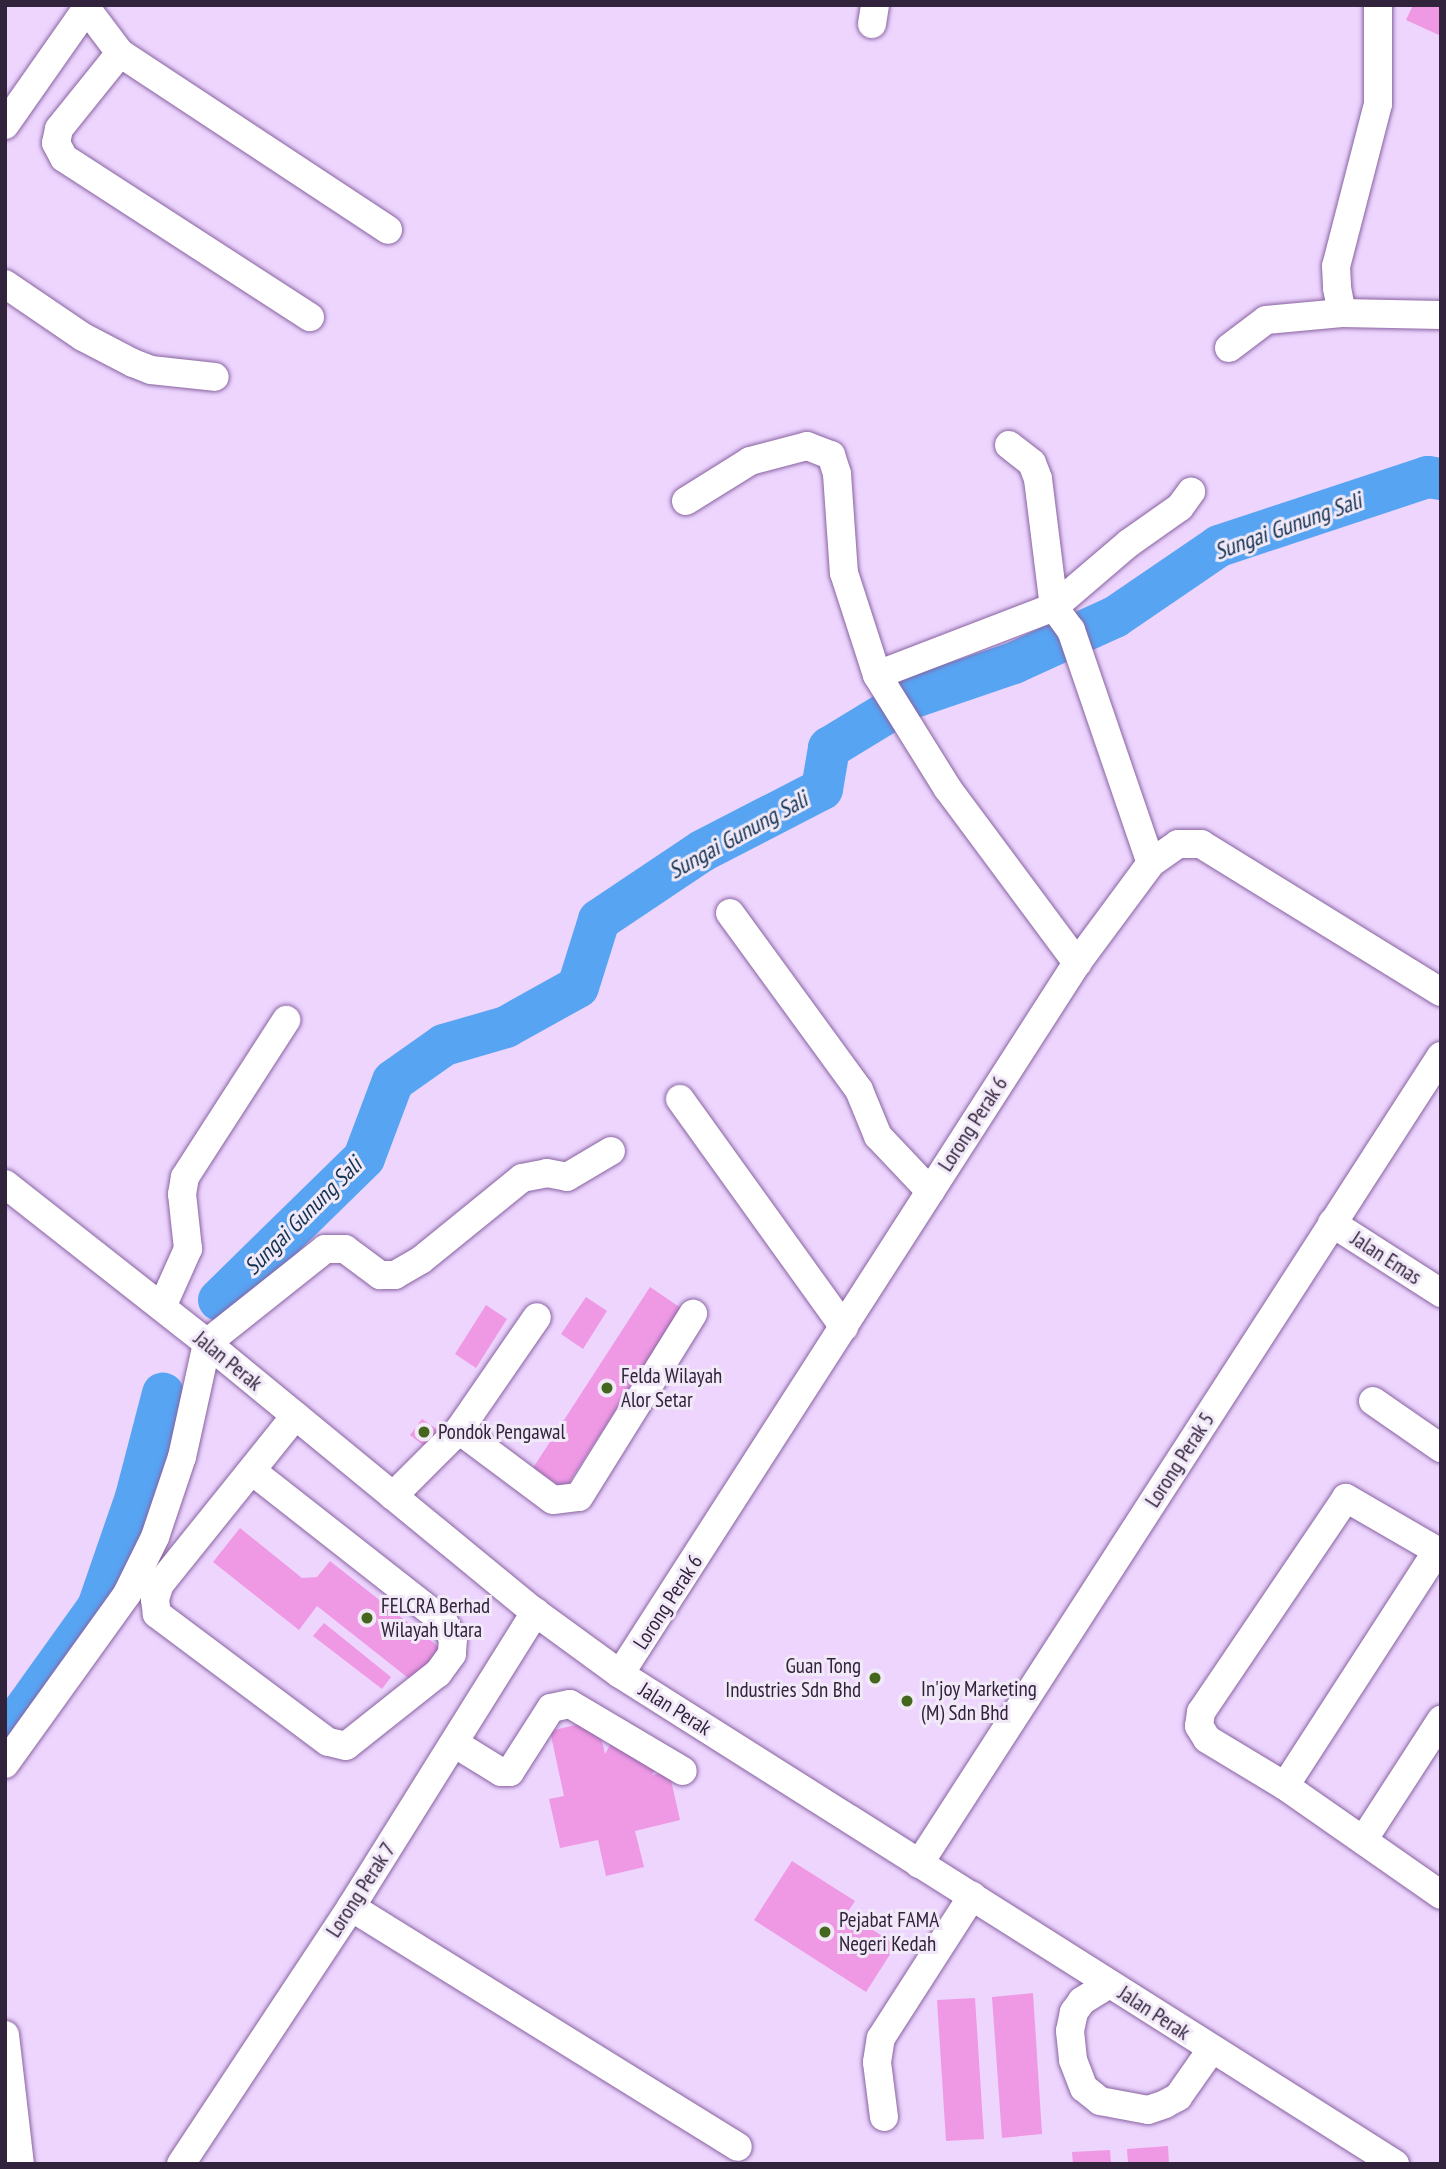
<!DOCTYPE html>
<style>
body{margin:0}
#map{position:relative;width:1446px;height:2169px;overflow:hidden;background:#edd5fe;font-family:"PT Sans Narrow",sans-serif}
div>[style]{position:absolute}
.river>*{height:42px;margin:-21px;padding:0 21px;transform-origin:21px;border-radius:21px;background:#57a4f3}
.building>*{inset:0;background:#ef99e5}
.roads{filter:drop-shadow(0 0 2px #8863a1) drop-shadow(0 0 2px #8863a1)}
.minor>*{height:28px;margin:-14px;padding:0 14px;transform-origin:14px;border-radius:14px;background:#fff}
.dots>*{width:19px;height:19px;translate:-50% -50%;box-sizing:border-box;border:4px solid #f1e9f7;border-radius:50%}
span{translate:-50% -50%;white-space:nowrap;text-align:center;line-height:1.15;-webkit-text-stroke:6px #f1e9f7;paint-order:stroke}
.street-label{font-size:21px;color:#32233d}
.poi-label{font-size:21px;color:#32233d}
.left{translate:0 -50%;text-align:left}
.right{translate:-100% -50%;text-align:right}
.water-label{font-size:23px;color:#123251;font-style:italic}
.frame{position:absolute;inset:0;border:7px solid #32233d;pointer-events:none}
</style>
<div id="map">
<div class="river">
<i style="left:219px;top:1300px;width:203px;rotate:-44.4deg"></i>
<i style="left:364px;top:1158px;width:82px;rotate:-69.4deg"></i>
<i style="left:393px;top:1081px;width:62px;rotate:-35.2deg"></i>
<i style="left:444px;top:1045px;width:65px;rotate:-16.2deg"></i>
<i style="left:506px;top:1027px;width:82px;rotate:-29.1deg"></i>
<i style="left:578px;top:987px;width:70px;rotate:-72.6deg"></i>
<i style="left:599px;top:920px;width:124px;rotate:-33.8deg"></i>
<i style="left:702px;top:851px;width:135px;rotate:-27.3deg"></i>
<i style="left:822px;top:789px;width:42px;rotate:-80.3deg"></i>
<i style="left:829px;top:748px;width:96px;rotate:-31.4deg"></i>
<i style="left:911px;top:698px;width:109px;rotate:-18.8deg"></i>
<i style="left:1014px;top:663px;width:111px;rotate:-24.5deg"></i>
<i style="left:1115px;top:617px;width:126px;rotate:-34.3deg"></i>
<i style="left:1219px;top:546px;width:220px;rotate:-18.3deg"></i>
<i style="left:1428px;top:477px;width:13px;rotate:9deg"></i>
<i style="left:5px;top:1737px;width:160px;rotate:-54.4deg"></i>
<i style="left:98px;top:1607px;width:116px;rotate:-70.9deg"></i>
<i style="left:136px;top:1497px;width:107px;rotate:-75.4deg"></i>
</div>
<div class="building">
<i style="clip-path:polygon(1413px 5px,1441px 5px,1441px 36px,1406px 20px)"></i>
<i style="clip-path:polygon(650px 1287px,681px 1308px,565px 1489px,533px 1468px)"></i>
<i style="clip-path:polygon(586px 1297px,607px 1311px,583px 1349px,561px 1334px)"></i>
<i style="clip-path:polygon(486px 1305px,507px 1319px,476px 1368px,455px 1354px)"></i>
<i style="clip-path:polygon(422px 1419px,438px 1430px,424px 1446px,410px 1435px)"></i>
<i style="clip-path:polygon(240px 1528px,302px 1578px,317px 1577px,330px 1561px,444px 1651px,417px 1685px,317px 1606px,299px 1630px,213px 1562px)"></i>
<i style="clip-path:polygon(324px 1623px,391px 1677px,382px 1689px,313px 1636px)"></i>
<i style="clip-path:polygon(597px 1720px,605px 1754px,613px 1740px,657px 1766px,652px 1775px,669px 1771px,680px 1820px,635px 1831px,644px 1867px,606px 1876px,598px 1840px,560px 1848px,549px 1799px,564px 1796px,550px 1731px)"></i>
<i style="clip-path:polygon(792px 1861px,855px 1901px,847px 1913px,896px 1945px,866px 1992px,754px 1920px)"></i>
<i style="clip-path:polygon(1033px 1993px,1042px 2134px,1002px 2138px,992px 1997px)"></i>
<i style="clip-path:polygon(975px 1998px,984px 2139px,946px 2141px,937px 2000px)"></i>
<i style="clip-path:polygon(1168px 2146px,1169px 2164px,1128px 2164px,1127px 2149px)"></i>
<i style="clip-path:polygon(1110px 2150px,1111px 2164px,1073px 2164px,1072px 2152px)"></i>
</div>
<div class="roads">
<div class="minor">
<i style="left:1378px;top:5px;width:99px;rotate:90deg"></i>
<i style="left:1378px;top:104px;width:167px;rotate:104.5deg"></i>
<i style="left:1336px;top:266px;width:22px;rotate:87deg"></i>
<i style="left:1337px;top:288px;width:25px;rotate:79deg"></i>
<i style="left:1342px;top:313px;width:99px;rotate:1.2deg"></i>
<i style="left:87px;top:9px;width:55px;rotate:53.1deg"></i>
<i style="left:120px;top:53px;width:321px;rotate:33.4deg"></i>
<i style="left:872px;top:24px;width:19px;rotate:-81deg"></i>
<i style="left:120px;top:53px;width:97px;rotate:128.8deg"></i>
<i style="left:59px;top:129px;width:14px;rotate:102deg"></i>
<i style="left:56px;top:143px;width:17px;rotate:62deg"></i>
<i style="left:64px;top:158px;width:293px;rotate:32.9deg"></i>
<i style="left:5px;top:125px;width:146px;rotate:-55deg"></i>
<i style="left:5px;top:284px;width:94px;rotate:34.2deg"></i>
<i style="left:83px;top:337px;width:56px;rotate:27.5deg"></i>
<i style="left:133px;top:363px;width:19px;rotate:21deg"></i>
<i style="left:151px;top:370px;width:64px;rotate:6.2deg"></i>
<i style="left:1229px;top:348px;width:46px;rotate:-37.1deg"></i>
<i style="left:1266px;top:320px;width:76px;rotate:-5.3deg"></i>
<i style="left:1009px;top:445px;width:29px;rotate:38deg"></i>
<i style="left:1032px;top:463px;width:17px;rotate:69deg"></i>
<i style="left:1038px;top:479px;width:129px;rotate:82.9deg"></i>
<i style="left:1054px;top:607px;width:29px;rotate:54deg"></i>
<i style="left:1071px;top:630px;width:246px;rotate:71.1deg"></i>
<i style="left:686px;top:501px;width:75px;rotate:-32deg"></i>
<i style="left:750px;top:461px;width:59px;rotate:-14.7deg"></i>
<i style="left:807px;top:446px;width:26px;rotate:21deg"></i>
<i style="left:831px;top:455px;width:20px;rotate:72deg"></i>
<i style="left:837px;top:474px;width:99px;rotate:86deg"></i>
<i style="left:844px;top:573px;width:107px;rotate:72.1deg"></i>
<i style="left:877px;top:675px;width:134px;rotate:58.1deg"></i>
<i style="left:948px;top:789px;width:217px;rotate:53.4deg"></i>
<i style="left:877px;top:675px;width:190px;rotate:-21deg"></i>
<i style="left:1054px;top:607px;width:99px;rotate:-40.5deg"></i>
<i style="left:1129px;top:543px;width:62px;rotate:-35.2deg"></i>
<i style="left:1180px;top:507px;width:19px;rotate:-54deg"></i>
<i style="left:730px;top:913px;width:219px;rotate:53.9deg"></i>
<i style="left:859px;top:1090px;width:50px;rotate:67.6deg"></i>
<i style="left:878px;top:1136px;width:76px;rotate:46.6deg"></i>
<i style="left:680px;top:1099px;width:281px;rotate:54.3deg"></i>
<i style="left:5px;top:1184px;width:257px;rotate:38.2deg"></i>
<i style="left:207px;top:1343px;width:424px;rotate:39.4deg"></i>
<i style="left:535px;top:1612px;width:105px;rotate:36.1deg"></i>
<i style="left:620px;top:1674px;width:917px;rotate:32.3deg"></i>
<i style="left:1332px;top:1223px;width:130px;rotate:32.7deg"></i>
<i style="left:162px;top:1307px;width:64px;rotate:-65.9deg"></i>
<i style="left:188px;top:1249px;width:55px;rotate:-96.2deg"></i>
<i style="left:182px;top:1194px;width:17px;rotate:-80deg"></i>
<i style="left:185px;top:1177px;width:187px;rotate:-57.2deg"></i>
<i style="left:1373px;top:1401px;width:83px;rotate:34.7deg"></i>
<i style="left:459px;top:1430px;width:137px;rotate:-55.4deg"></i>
<i style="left:252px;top:1471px;width:243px;rotate:38.1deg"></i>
<i style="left:443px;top:1621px;width:20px;rotate:60deg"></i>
<i style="left:453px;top:1638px;width:16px;rotate:94deg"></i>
<i style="left:452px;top:1654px;width:24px;rotate:126deg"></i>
<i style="left:438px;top:1673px;width:117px;rotate:141.6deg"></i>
<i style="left:346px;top:1746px;width:18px;rotate:-167deg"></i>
<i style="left:328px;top:1742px;width:214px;rotate:-143.2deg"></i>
<i style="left:157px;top:1614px;width:15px;rotate:-98deg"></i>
<i style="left:155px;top:1599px;width:16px;rotate:-72deg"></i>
<i style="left:160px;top:1584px;width:216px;rotate:-51.2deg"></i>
<i style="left:393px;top:1496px;width:93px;rotate:-45deg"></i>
<i style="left:459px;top:1430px;width:117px;rotate:36.7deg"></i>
<i style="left:553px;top:1500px;width:26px;rotate:-7deg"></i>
<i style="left:579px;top:1497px;width:216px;rotate:-58.1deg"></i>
<i style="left:1441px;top:1553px;width:110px;rotate:-149.9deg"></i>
<i style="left:1346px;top:1498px;width:258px;rotate:124.1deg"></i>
<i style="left:1201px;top:1712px;width:14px;rotate:98deg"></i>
<i style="left:1199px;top:1726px;width:15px;rotate:58deg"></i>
<i style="left:1207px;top:1739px;width:91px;rotate:31.1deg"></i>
<i style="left:1285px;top:1786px;width:190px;rotate:34.9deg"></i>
<i style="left:620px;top:1674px;width:845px;rotate:-57.27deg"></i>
<i style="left:1077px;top:963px;width:124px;rotate:-53.5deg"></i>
<i style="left:1151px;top:863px;width:33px;rotate:-35deg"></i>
<i style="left:1178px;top:844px;width:23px"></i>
<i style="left:1201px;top:844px;width:282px;rotate:31.7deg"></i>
<i style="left:454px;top:1743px;width:55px;rotate:31.7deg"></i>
<i style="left:501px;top:1772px;width:9px"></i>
<i style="left:510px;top:1772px;width:76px;rotate:-57.4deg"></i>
<i style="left:551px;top:1708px;width:19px;rotate:-12deg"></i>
<i style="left:570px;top:1704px;width:131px;rotate:30.7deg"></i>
<i style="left:5px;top:1764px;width:209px;rotate:-54.3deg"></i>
<i style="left:127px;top:1594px;width:64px;rotate:-63.8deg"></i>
<i style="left:155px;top:1537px;width:84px;rotate:-71.4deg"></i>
<i style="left:182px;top:1457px;width:117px;rotate:-77.6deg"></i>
<i style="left:207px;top:1343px;width:151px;rotate:-38.5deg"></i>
<i style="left:325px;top:1249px;width:20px"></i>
<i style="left:345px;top:1249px;width:44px;rotate:36.6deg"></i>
<i style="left:380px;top:1275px;width:15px"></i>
<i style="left:395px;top:1275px;width:30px;rotate:-30deg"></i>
<i style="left:421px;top:1260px;width:130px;rotate:-39.1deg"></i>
<i style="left:522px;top:1178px;width:25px;rotate:-11deg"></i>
<i style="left:547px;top:1173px;width:20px;rotate:11deg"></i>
<i style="left:567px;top:1177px;width:51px;rotate:-30.6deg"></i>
<i style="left:1285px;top:1786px;width:280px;rotate:-57.1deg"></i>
<i style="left:1364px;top:1839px;width:142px;rotate:-57.1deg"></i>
<i style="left:919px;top:1864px;width:962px;rotate:-57.14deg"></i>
<i style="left:351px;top:1907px;width:455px;rotate:31.8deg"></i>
<i style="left:1109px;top:1984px;width:32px;rotate:148deg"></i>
<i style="left:1082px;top:2001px;width:14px;rotate:126deg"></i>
<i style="left:1074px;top:2012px;width:19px;rotate:102deg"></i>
<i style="left:1070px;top:2031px;width:29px;rotate:84deg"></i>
<i style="left:1073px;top:2060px;width:30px;rotate:69deg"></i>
<i style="left:1084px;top:2088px;width:21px;rotate:39deg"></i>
<i style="left:1100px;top:2101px;width:49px;rotate:10.6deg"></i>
<i style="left:1148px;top:2110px;width:18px;rotate:-19deg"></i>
<i style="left:1165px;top:2104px;width:15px;rotate:-28deg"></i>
<i style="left:1178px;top:2097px;width:57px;rotate:-54.9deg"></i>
<i style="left:5px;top:2035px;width:130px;rotate:83.4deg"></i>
<i style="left:884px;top:2117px;width:55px;rotate:-97.3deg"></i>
<i style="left:877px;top:2062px;width:24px;rotate:-81deg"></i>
<i style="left:881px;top:2038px;width:169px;rotate:-57.3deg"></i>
<i style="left:181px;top:2164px;width:308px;rotate:-56.5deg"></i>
<i style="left:351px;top:1907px;width:348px;rotate:-58deg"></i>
</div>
</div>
<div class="dots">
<i style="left:607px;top:1388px;background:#44661d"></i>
<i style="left:424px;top:1432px;background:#44661d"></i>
<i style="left:367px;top:1618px;background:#44661d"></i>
<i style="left:875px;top:1678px;background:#44661d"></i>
<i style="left:907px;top:1701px;background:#44661d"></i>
<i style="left:825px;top:1932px;background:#44661d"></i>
</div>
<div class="street-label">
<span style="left:973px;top:1124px;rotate:-57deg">Lorong Perak 6</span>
<span style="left:1386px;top:1258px;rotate:33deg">Jalan Emas</span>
<span style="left:228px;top:1361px;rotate:39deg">Jalan Perak</span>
<span style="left:1180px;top:1460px;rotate:-57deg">Lorong Perak 5</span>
<span style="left:668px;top:1602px;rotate:-57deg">Lorong Perak 6</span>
<span style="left:675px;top:1709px;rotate:32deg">Jalan Perak</span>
<span style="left:361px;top:1890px;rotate:-57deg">Lorong Perak 7</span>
<span style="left:1154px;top:2013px;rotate:33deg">Jalan Perak</span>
</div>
<div class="poi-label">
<span class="left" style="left:621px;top:1388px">Felda Wilayah<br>Alor Setar</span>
<span class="left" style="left:438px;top:1432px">Pondok Pengawal</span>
<span class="left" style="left:381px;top:1618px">FELCRA Berhad<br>Wilayah Utara</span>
<span class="right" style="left:861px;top:1678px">Guan Tong<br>Industries Sdn Bhd</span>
<span class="left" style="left:921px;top:1701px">In'joy Marketing<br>(M) Sdn Bhd</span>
<span class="left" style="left:839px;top:1932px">Pejabat FAMA<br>Negeri Kedah</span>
</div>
<div class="water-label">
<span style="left:1288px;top:526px;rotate:-20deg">Sungai Gunung Sali</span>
<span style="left:738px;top:835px;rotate:-29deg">Sungai Gunung Sali</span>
<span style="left:303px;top:1216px;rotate:-45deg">Sungai Gunung Sali</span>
</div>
<div class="frame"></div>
</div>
